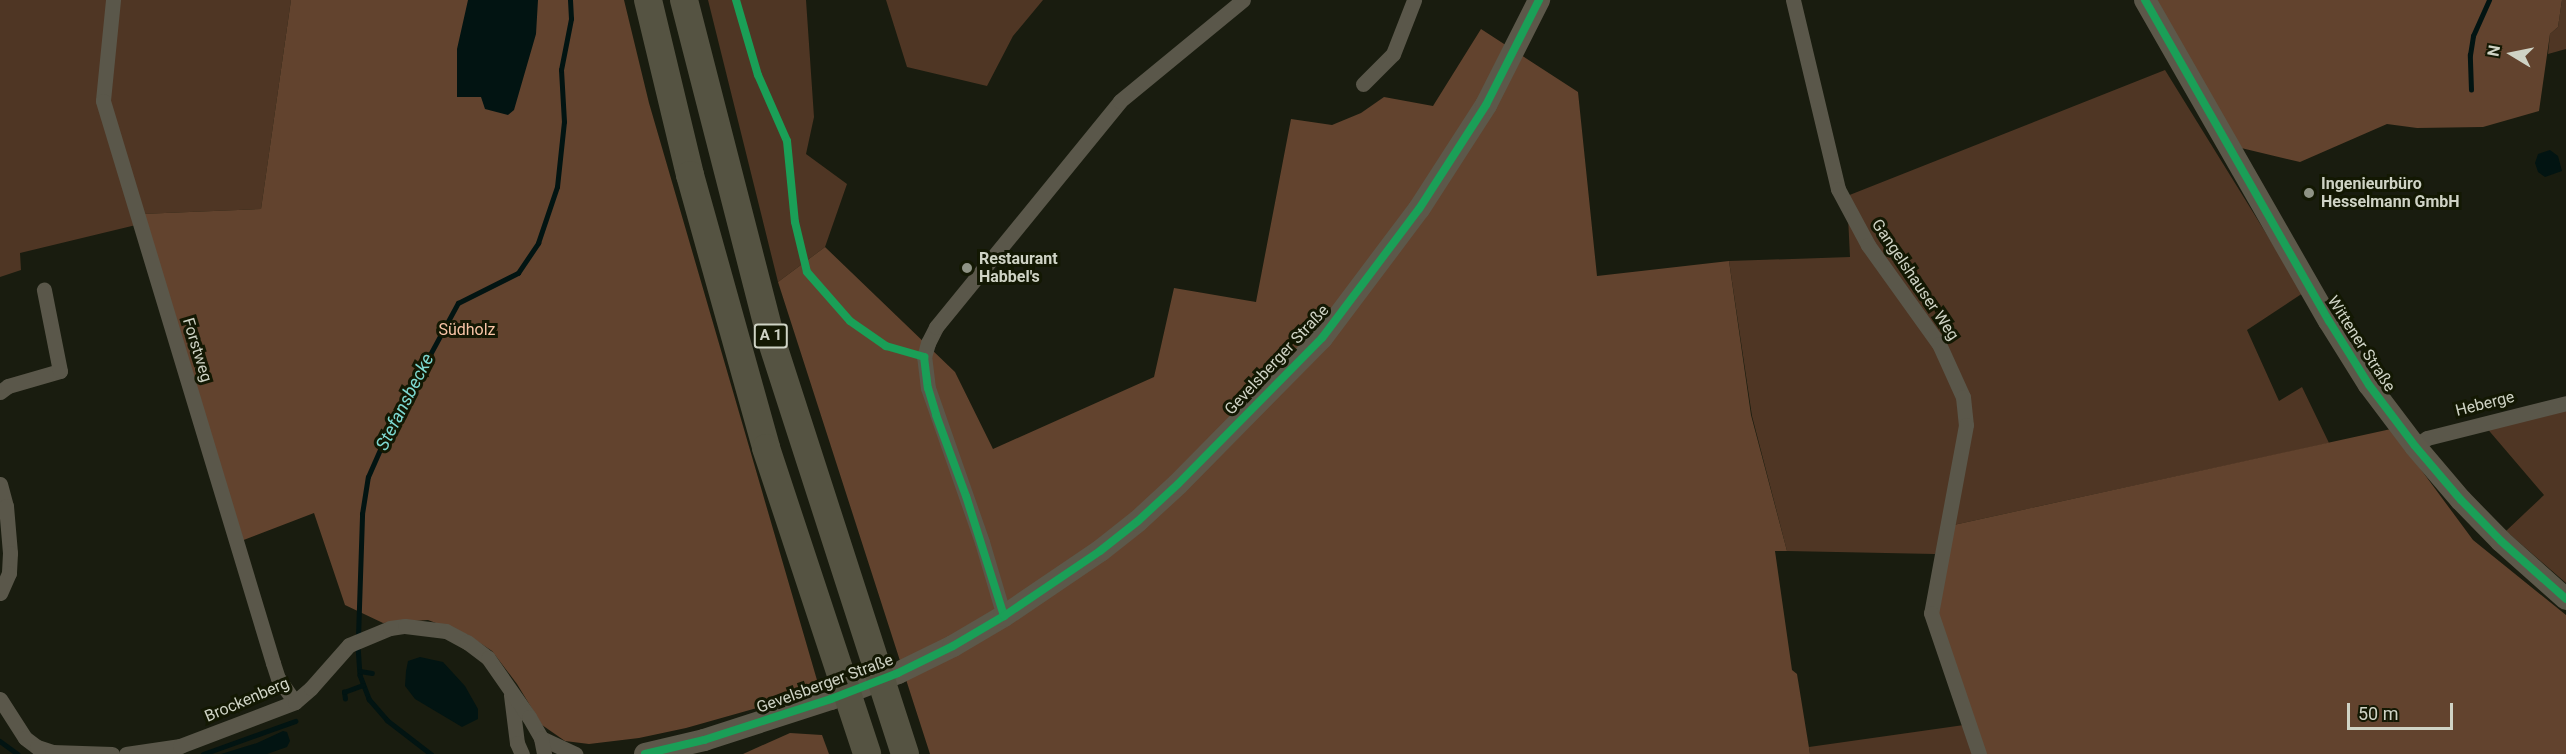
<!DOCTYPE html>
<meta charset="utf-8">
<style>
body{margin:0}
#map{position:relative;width:2566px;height:754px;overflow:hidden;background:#191c0f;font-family:Roboto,sans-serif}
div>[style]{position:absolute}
.green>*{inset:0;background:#4f3624}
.forest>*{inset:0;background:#62432e}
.water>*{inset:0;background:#021412}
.stream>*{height:4.5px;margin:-2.25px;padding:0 2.25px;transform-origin:2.25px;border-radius:2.25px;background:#021412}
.minor>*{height:15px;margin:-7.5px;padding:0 7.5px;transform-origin:7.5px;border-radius:7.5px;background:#5a574a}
.secondary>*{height:22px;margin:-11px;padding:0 11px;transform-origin:11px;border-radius:11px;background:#5c584a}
.motorway>*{height:28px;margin:-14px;padding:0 14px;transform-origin:14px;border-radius:14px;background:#555342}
.cycleway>*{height:8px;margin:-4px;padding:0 4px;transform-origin:4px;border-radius:4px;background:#1a9f57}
.dots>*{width:16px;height:16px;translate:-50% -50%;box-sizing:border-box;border:3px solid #131803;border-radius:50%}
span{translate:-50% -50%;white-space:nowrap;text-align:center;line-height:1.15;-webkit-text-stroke:6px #131803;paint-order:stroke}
.shield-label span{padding:2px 4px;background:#131803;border:2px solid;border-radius:4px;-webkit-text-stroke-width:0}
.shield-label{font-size:15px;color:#cfd3c5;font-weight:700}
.poi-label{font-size:16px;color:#cfd3c5;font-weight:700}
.left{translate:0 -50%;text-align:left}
.street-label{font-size:16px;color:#cfd3c5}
.park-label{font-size:16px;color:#f8c5a7}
.water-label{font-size:18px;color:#7dd9d1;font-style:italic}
.north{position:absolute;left:2482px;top:24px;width:60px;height:60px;-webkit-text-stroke:4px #131803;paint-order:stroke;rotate:280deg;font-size:16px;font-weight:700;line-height:24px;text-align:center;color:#cfd3c5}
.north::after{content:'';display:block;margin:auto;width:21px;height:27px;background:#cfd3c5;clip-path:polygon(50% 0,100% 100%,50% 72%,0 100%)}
.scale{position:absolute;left:2347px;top:703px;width:106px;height:27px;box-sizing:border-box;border:3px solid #cfd3c5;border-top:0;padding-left:8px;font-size:18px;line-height:21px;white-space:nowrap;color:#cfd3c5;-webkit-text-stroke:4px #131803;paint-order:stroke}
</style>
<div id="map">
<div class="green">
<i style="clip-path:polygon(0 0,291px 0,261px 209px,141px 214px,136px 225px,20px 253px,21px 270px,0 277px)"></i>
<i style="clip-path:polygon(708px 0,806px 0,814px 117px,806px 154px,847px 184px,825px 247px,778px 282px)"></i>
<i style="clip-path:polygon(886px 0,1043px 0,1013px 36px,987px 86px,907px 67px)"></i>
<i style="clip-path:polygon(2562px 0,2566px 0,2566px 49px,2548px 54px,2550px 34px,2558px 27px)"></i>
<i style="clip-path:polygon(2165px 70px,2303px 293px,2247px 330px,2279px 401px,2302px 387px,2329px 443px,1949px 526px,1935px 554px,1787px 551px,1752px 416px,1729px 261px,1850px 257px,1847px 196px)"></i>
<i style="clip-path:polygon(2566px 408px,2566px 583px,2506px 531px,2544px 495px,2485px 426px)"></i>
<i style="clip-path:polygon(1964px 725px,1974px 754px,1810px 754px,1809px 747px)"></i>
</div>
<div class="forest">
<i style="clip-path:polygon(291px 0,624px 0,649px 103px,819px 687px,817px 691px,686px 728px,639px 738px,589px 744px,565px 741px,542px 725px,517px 684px,492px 651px,468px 635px,428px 620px,383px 623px,345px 605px,314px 513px,241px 541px,141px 214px,261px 209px)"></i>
<i style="clip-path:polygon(2151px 0,2562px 0,2558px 27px,2550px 34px,2539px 111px,2483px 127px,2417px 128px,2387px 124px,2300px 162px,2237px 147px)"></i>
<i style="clip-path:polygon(1481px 29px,1578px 92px,1597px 276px,1729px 261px,1751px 415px,1787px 551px,1775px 551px,1792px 670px,1797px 674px,1810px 754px,930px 754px,778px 282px,825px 247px,955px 372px,993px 449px,1154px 377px,1174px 288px,1256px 302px,1291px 119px,1332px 125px,1361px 113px,1384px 97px,1433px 106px)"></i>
<i style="clip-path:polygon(2391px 429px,2473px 540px,2566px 615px,2566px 754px,1983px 754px,1935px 612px,1949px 526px)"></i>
<i style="clip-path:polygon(790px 733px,822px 735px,829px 754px,743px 754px)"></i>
</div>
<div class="water">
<i style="clip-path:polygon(468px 0,538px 0,536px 34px,514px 110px,508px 115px,485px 109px,481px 97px,457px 97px,457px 49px)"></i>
<i style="clip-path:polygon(2550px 150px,2558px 156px,2562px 171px,2545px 177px,2538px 172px,2535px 163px,2538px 154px)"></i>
<i style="clip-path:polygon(420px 657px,443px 662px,465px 686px,478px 709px,478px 719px,462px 727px,415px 699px,405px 686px,406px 671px,408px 661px)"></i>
<i style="clip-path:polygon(283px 731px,287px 732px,290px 741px,287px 747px,267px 754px,221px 754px,257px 743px)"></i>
</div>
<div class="stream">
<i style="left:2471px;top:90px;width:35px;rotate:-92deg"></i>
<i style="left:2470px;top:55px;width:19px;rotate:-81deg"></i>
<i style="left:2473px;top:36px;width:39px;rotate:-66deg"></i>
<i style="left:358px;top:637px;width:123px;rotate:-88.1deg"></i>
<i style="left:362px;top:514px;width:37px;rotate:-81deg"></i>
<i style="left:368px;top:477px;width:45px;rotate:-66.3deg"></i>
<i style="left:386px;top:436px;width:151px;rotate:-61.6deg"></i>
<i style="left:458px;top:303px;width:67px;rotate:-26.6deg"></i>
<i style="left:518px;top:273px;width:36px;rotate:-56deg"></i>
<i style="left:538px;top:243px;width:59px;rotate:-71.3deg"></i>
<i style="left:557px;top:187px;width:65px;rotate:-83.9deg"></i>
<i style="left:564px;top:122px;width:52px;rotate:-93.3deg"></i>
<i style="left:561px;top:70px;width:52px;rotate:-78.9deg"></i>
<i style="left:571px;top:19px;width:19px;rotate:-93deg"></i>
<i style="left:358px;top:646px;width:29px;rotate:86deg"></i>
<i style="left:360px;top:675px;width:26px;rotate:69deg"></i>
<i style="left:369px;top:699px;width:28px;rotate:49deg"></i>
<i style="left:387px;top:720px;width:56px;rotate:37.7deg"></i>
<i style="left:360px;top:671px;width:12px;rotate:9deg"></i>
<i style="left:345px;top:699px;width:7px;rotate:-98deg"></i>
<i style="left:344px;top:692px;width:20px;rotate:-20deg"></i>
<i style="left:0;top:741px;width:22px;rotate:36deg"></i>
<i style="left:203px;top:754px;width:98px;rotate:-19.7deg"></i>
</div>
<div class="minor">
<i style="left:113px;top:0;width:101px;rotate:95.7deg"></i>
<i style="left:103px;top:101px;width:587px;rotate:73.17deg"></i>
<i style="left:273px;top:663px;width:16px;rotate:72deg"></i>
<i style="left:278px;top:678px;width:29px;rotate:55deg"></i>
<i style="left:1793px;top:0;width:194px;rotate:76.6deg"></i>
<i style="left:1838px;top:189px;width:64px;rotate:61.8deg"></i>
<i style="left:1868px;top:245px;width:122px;rotate:54.4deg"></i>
<i style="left:1939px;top:344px;width:58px;rotate:65.6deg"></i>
<i style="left:1963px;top:397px;width:28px;rotate:84deg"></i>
<i style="left:1966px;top:425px;width:191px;rotate:100.5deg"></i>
<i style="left:1931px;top:613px;width:149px;rotate:71.2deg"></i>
<i style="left:1363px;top:84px;width:42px;rotate:-45deg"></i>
<i style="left:1393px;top:54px;width:58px;rotate:-68.7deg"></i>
<i style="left:0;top:392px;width:10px;rotate:-37deg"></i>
<i style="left:8px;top:386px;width:54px;rotate:-16.1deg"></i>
<i style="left:60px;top:371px;width:83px;rotate:-101.2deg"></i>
<i style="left:2415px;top:446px;width:14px;rotate:-34deg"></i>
<i style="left:2427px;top:438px;width:143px;rotate:-14.1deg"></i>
<i style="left:0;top:484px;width:23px;rotate:75deg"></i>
<i style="left:6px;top:506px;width:47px;rotate:85.1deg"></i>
<i style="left:10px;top:553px;width:20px;rotate:93deg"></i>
<i style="left:9px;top:573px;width:22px;rotate:114deg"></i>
<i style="left:1004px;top:616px;width:77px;rotate:-106.6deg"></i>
<i style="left:982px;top:542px;width:163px;rotate:-109.3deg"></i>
<i style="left:928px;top:388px;width:31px;rotate:-97deg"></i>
<i style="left:924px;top:357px;width:15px;rotate:-74deg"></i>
<i style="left:928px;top:343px;width:18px;rotate:-63deg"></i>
<i style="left:936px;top:327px;width:291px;rotate:-50.8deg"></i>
<i style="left:1120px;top:101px;width:159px;rotate:-39.4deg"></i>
<i style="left:511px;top:695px;width:48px;rotate:82.9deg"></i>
<i style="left:517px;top:743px;width:12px;rotate:66deg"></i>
<i style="left:0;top:699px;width:46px;rotate:57.3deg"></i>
<i style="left:25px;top:738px;width:15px;rotate:37deg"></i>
<i style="left:37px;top:747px;width:16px;rotate:18deg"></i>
<i style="left:52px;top:752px;width:60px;rotate:1.9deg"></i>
<i style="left:541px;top:738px;width:38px;rotate:25deg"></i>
<i style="left:126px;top:754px;width:55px;rotate:-8.4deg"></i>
<i style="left:180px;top:746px;width:123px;rotate:-20.9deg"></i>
<i style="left:295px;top:702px;width:21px;rotate:-41deg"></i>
<i style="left:311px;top:688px;width:57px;rotate:-48.5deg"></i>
<i style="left:349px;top:645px;width:44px;rotate:-22.5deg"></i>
<i style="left:390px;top:628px;width:15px;rotate:-8deg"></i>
<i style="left:405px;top:626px;width:41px;rotate:7deg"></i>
<i style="left:446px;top:631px;width:24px;rotate:28deg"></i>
<i style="left:467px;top:642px;width:26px;rotate:37deg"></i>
<i style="left:488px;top:658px;width:72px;rotate:55.2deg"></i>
<i style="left:529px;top:717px;width:24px;rotate:60deg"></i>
<i style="left:541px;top:738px;width:16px;rotate:79deg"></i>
</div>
<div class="secondary">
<i style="left:2145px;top:0;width:370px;rotate:60.2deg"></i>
<i style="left:2329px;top:321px;width:75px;rotate:58deg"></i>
<i style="left:2369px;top:385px;width:76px;rotate:53deg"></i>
<i style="left:2415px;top:446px;width:71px;rotate:49.6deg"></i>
<i style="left:2461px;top:500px;width:57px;rotate:45.7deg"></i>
<i style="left:2501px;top:541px;width:87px;rotate:41.7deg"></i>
<i style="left:645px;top:754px;width:61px;rotate:-13.3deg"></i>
<i style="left:704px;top:740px;width:133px;rotate:-17.9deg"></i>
<i style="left:831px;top:699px;width:72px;rotate:-21.2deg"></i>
<i style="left:898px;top:673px;width:61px;rotate:-26.1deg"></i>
<i style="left:953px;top:646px;width:59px;rotate:-30.5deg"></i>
<i style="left:1004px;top:616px;width:116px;rotate:-34.1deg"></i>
<i style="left:1100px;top:551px;width:48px;rotate:-38.3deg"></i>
<i style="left:1138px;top:521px;width:54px;rotate:-42.8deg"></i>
<i style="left:1178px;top:484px;width:205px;rotate:-45.4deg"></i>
<i style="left:1322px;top:338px;width:161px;rotate:-53.1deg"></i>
<i style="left:1419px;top:209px;width:124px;rotate:-57.2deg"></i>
<i style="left:1486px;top:105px;width:118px;rotate:-63.2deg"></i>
</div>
<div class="motorway">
<i style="left:648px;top:0;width:180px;rotate:76.5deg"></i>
<i style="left:690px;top:175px;width:283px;rotate:74.4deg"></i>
<i style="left:766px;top:448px;width:322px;rotate:71.7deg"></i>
<i style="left:684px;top:0;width:347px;rotate:75.6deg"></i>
<i style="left:770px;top:336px;width:439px;rotate:72.1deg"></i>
</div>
<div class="cycleway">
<i style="left:736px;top:0;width:78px;rotate:73.7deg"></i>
<i style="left:758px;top:75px;width:72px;rotate:66.3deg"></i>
<i style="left:787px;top:141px;width:81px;rotate:84.4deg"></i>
<i style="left:795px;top:222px;width:51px;rotate:76.5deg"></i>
<i style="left:807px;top:272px;width:65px;rotate:48.7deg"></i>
<i style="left:850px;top:321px;width:44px;rotate:34.8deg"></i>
<i style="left:886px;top:346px;width:40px;rotate:16deg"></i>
<i style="left:924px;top:357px;width:31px;rotate:83deg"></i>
<i style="left:928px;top:388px;width:28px;rotate:73deg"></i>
<i style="left:936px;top:415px;width:86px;rotate:69.7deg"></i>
<i style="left:966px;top:496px;width:126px;rotate:72.4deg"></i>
<i style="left:2145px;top:0;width:370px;rotate:60.2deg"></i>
<i style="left:2329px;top:321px;width:75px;rotate:58deg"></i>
<i style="left:2369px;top:385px;width:76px;rotate:53deg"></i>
<i style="left:2415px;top:446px;width:71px;rotate:49.6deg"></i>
<i style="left:2461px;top:500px;width:57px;rotate:45.7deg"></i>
<i style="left:2501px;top:541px;width:87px;rotate:41.7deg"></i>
<i style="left:645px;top:754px;width:61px;rotate:-13.3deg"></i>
<i style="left:704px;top:740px;width:133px;rotate:-17.9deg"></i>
<i style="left:831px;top:699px;width:72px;rotate:-21.2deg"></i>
<i style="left:898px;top:673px;width:61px;rotate:-26.1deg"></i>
<i style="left:953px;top:646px;width:59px;rotate:-30.5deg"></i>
<i style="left:1004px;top:616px;width:116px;rotate:-34.1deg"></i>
<i style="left:1100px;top:551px;width:48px;rotate:-38.3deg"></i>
<i style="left:1138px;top:521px;width:54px;rotate:-42.8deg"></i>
<i style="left:1178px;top:484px;width:205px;rotate:-45.4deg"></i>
<i style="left:1322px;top:338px;width:161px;rotate:-53.1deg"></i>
<i style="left:1419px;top:209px;width:124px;rotate:-57.2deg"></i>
<i style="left:1486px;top:105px;width:118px;rotate:-63.2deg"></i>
</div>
<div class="dots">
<i style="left:2309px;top:193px;background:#8f9385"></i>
<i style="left:967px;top:268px;background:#8f9385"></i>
</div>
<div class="shield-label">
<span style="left:771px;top:336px">A 1</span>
</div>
<div class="poi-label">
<span class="left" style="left:2321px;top:193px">Ingenieurbüro<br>Hesselmann GmbH</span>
<span class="left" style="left:979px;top:268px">Restaurant<br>Habbel's</span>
</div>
<div class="street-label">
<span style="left:1915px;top:280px;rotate:56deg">Gangelshauser Weg</span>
<span style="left:2361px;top:344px;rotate:57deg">Wittener Straße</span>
<span style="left:197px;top:350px;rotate:73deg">Forstweg</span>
<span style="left:1277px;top:360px;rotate:-47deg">Gevelsberger Straße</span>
<span style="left:2485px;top:404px;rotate:-14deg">Heberge</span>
<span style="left:825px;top:684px;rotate:-20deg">Gevelsberger Straße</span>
<span style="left:247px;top:700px;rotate:-23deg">Brockenberg</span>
</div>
<div class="park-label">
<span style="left:467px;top:330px">Südholz</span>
</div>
<div class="water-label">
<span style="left:405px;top:402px;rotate:-63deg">Stefansbecke</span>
</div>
<div class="north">N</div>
<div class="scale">50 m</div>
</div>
